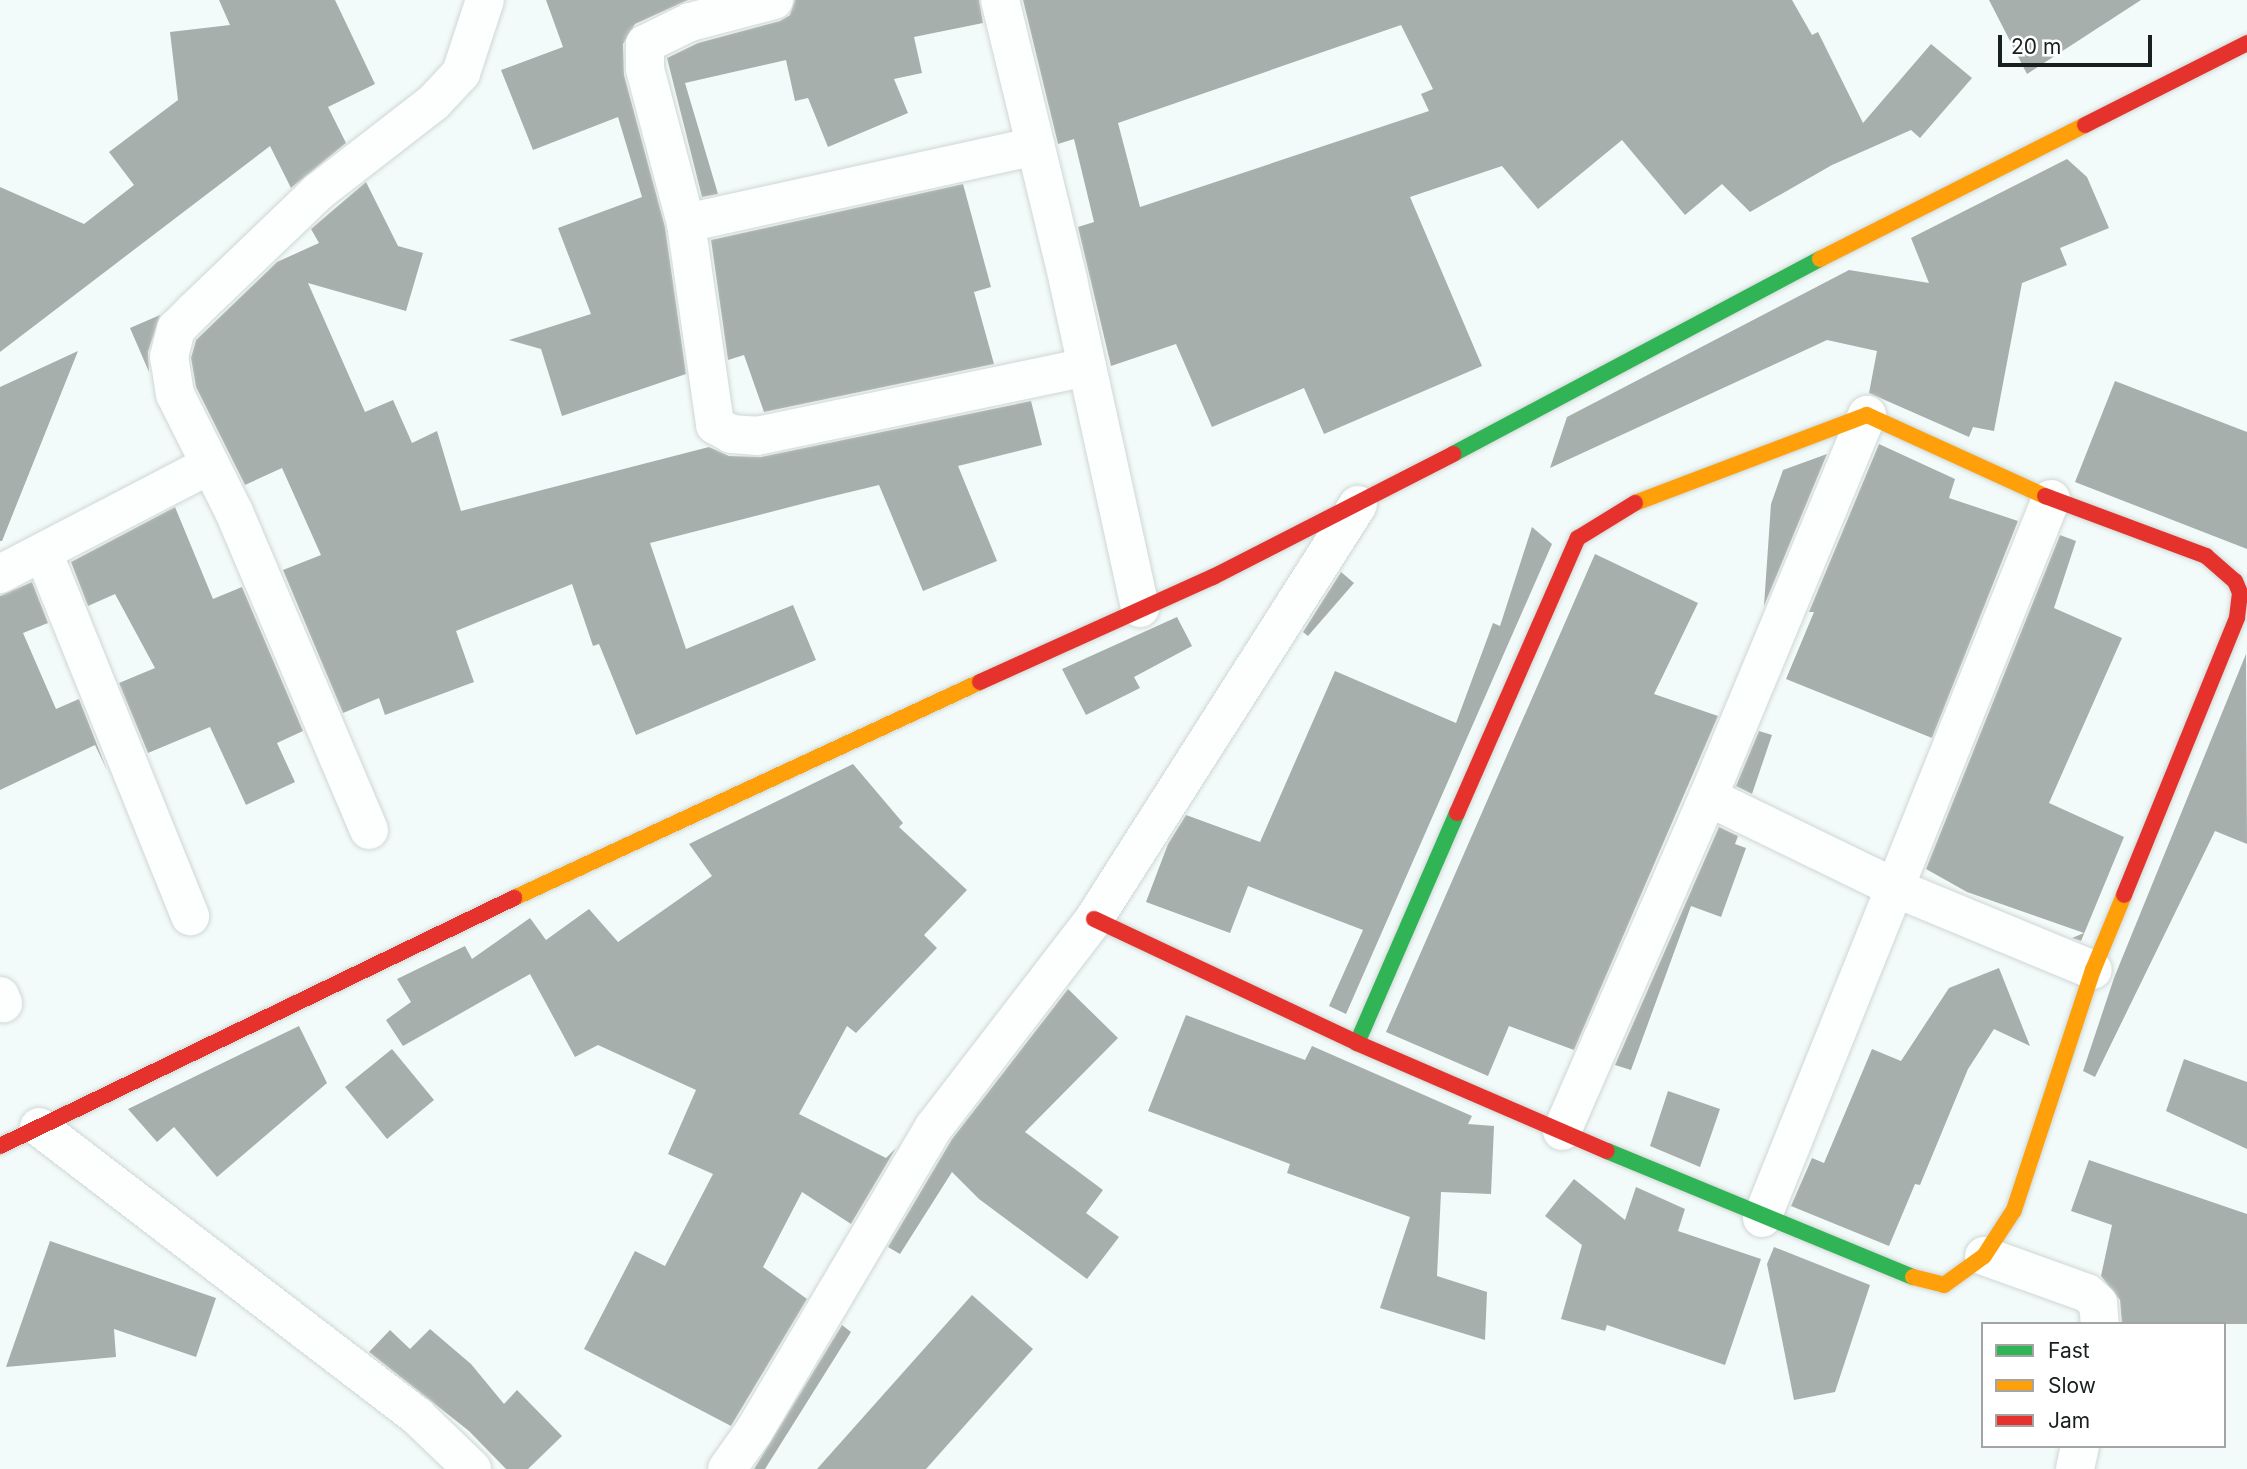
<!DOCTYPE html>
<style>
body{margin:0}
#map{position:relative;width:2247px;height:1469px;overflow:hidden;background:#f2fbf9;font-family:Inter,sans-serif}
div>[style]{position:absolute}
.building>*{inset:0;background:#a7afad}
.roads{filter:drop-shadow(0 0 2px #cfd7d5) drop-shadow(0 0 2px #cfd7d5)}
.street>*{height:38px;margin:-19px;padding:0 19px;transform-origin:19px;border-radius:19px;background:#fdfefe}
.fast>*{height:16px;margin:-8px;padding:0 8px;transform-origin:8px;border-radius:8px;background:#30b455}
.slow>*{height:16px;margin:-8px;padding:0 8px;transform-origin:8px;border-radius:8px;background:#ff9f0a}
.jam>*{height:16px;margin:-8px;padding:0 8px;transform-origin:8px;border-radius:8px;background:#e5322d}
span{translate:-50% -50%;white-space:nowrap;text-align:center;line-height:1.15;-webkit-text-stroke:6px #fff;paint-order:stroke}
.legend{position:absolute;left:1981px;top:1322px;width:245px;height:126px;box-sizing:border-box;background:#fff;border:2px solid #a3a5a5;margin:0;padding:9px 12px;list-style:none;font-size:21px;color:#181f1e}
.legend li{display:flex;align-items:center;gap:14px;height:35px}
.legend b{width:35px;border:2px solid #a3a5a5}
.scale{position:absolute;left:1998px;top:35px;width:154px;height:32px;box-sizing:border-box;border:4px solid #181f1e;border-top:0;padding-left:9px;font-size:21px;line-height:24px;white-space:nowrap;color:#181f1e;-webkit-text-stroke:5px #fff;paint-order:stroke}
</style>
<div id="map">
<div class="building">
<i style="clip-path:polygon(219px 0,335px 0,375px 84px,328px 107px,346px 143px,291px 188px,270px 146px,0 352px,0 187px,84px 224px,134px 185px,109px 152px,178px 100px,170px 32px,230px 25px)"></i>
<i style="clip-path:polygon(546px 0,688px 0,635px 24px,623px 44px,624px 75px,665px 227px,686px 374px,562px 416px,541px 349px,509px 340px,591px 314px,558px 228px,642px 197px,618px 117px,533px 150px,501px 70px,563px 47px)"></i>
<i style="clip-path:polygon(795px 0,979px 0,983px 23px,914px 37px,922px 73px,894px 79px,908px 113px,828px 147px,808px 98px,795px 101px,786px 60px,685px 83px,718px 194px,702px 197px,667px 58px,698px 43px,780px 21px,790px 15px)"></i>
<i style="clip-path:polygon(evenodd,1023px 0,1792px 0,1812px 35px,1818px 32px,1863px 123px,1931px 44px,1972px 78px,1920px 138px,1911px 130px,1832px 165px,1750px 212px,1722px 184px,1685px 215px,1622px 140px,1538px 209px,1502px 166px,1410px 197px,1482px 366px,1324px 434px,1304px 388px,1212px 427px,1176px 344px,1111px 366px,1078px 227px,1094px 222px,1074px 139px,1058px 144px,1023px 0,1401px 25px,1433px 89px,1421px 94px,1429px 111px,1140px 207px,1118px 123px,1401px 25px)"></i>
<i style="clip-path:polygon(1989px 0,2141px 0,2027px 74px)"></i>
<i style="clip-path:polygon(2067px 159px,2087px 177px,2109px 228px,2060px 248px,2067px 265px,2022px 283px,1994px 431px,1973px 427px,1969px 437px,1869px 393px,1877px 351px,1827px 340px,1550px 468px,1567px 417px,1849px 270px,1929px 283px,1911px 238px)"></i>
<i style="clip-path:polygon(366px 182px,398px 246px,423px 253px,406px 311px,308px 283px,365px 412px,393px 400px,412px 443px,437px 431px,461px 511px,709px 447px,729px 456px,761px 457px,1031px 401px,1042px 445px,958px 466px,997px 561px,923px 591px,879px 485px,817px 500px,650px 543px,686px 649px,793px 605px,816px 660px,636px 735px,599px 644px,593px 646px,572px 584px,456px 631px,474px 682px,385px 715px,379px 698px,343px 713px,283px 570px,321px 555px,282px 468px,245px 485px,196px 387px,191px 358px,196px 340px,277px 262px,319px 243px,311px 229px)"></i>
<i style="clip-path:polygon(963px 184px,991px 287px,974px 292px,994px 364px,764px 412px,744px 355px,728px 360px,711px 240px)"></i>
<i style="clip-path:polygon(160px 315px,148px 352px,149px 372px,130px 328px)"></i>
<i style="clip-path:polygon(78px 351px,2px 541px,0 541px,0 387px)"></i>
<i style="clip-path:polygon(2115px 381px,2247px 432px,2247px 549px,2075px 482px)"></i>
<i style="clip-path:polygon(1879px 444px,1955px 479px,1949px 498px,2018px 521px,1932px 738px,1786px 679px,1814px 612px,1809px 612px)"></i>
<i style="clip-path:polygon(1827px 454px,1764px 606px,1771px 504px,1783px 470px)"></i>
<i style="clip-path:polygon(175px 507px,213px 599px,242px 587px,303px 731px,277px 743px,295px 782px,246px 805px,210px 727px,148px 753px,119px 683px,155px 668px,115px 594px,88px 606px,71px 562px)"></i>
<i style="clip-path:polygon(1532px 527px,1552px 544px,1346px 1014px,1329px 1006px,1363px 930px,1248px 886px,1230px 933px,1146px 902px,1168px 844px,1186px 815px,1260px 842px,1335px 671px,1456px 723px,1493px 623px,1500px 626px)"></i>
<i style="clip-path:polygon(2060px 535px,2076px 541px,2054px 608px,2122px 638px,2049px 803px,2124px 837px,2081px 941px,2072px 938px,2084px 933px,1967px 892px,1926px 869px)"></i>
<i style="clip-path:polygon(1595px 554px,1698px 603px,1654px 694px,1718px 716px,1574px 1050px,1509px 1026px,1488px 1076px,1386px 1032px)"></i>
<i style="clip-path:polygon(1341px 572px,1354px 583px,1308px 636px,1303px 632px)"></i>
<i style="clip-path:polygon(32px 582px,48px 623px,23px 633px,56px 709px,79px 699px,107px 770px,95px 745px,0 790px,0 596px)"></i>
<i style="clip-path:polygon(1177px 617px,1192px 646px,1134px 677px,1140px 688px,1086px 715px,1062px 669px)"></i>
<i style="clip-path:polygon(2246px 654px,2247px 844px,2215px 831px,2095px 1077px,2083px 1071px,2114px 978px)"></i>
<i style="clip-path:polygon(1759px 731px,1772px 735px,1752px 794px,1736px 786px)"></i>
<i style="clip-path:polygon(853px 764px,903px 823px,899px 827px,967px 890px,924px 935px,937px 948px,856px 1033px,847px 1026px,799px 1114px,886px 1158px,896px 1148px,851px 1224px,802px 1192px,763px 1267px,807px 1299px,731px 1426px,584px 1349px,635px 1251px,665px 1266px,713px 1174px,668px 1154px,696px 1090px,598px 1045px,575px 1057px,530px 974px,403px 1046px,386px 1020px,411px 1002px,397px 979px,465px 946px,472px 959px,530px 918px,546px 940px,589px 909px,618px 942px,712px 876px,689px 844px)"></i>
<i style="clip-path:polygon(1719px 827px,1738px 836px,1735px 844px,1746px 848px,1721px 917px,1691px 906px,1631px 1070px,1615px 1065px)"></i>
<i style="clip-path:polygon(1999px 968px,2030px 1046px,1994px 1029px,1968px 1069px,1920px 1185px,1915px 1184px,1889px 1246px,1791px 1206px,1812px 1158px,1824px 1163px,1872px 1049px,1901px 1061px,1949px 988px)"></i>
<i style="clip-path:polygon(1068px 989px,1118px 1038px,1025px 1132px,1103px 1190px,1086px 1213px,1119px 1237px,1087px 1279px,979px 1199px,952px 1172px,900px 1254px,888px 1247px,952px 1139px)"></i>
<i style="clip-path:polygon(1186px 1015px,1305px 1060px,1312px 1046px,1472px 1116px,1468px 1124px,1494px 1126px,1491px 1194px,1441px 1192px,1437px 1276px,1487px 1292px,1485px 1340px,1380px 1308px,1410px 1217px,1287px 1173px,1290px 1164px,1148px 1111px)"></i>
<i style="clip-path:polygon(299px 1026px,327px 1083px,217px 1177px,174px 1127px,157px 1142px,128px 1109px)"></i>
<i style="clip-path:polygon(392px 1049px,434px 1100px,387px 1139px,345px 1087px)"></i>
<i style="clip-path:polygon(2184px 1059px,2247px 1082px,2247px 1149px,2166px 1111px)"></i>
<i style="clip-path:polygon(1668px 1091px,1720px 1109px,1700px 1167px,1650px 1146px)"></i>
<i style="clip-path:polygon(2089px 1160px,2247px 1214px,2247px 1324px,2122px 1324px,2120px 1300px,2101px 1276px,2112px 1225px,2071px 1211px)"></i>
<i style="clip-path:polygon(1574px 1179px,1625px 1220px,1636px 1187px,1685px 1209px,1678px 1231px,1761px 1259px,1725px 1365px,1607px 1325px,1605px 1331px,1561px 1319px,1582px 1245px,1545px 1216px)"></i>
<i style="clip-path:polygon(50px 1241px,216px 1298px,196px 1357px,114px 1329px,116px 1357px,6px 1367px)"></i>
<i style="clip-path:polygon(1774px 1247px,1870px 1285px,1835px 1392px,1794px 1400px,1767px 1264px)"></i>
<i style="clip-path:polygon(972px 1295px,1033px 1349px,926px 1469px,817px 1469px)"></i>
<i style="clip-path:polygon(842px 1325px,851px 1332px,765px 1469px,754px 1469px)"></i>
<i style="clip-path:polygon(430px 1329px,471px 1364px,504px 1404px,517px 1390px,562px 1436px,528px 1469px,506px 1469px,469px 1431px,369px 1352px,390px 1330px,410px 1349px)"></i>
</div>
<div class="roads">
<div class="street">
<i style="left:774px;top:0;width:87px;rotate:165.3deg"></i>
<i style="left:690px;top:22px;width:50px;rotate:153.9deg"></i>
<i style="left:645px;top:44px;width:25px;rotate:90deg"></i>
<i style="left:645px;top:69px;width:159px;rotate:75.1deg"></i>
<i style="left:686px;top:223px;width:204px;rotate:81.8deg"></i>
<i style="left:715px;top:425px;width:18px;rotate:29deg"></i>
<i style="left:731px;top:434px;width:26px;rotate:4deg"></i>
<i style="left:757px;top:436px;width:337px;rotate:-11.8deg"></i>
<i style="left:1000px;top:0;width:288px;rotate:76.3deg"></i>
<i style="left:1068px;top:280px;width:336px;rotate:77.6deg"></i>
<i style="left:686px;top:223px;width:358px;rotate:-12.4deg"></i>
<i style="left:43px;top:552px;width:393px;rotate:68deg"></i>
<i style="left:0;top:574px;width:236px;rotate:-27.5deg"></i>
<i style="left:1708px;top:797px;width:208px;rotate:25.9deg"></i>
<i style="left:1895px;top:888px;width:214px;rotate:22.5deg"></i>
<i style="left:369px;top:830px;width:345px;rotate:-113deg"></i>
<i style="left:234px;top:512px;width:132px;rotate:-116.6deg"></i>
<i style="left:175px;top:394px;width:37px;rotate:-99deg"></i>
<i style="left:169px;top:357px;width:29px;rotate:-76deg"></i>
<i style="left:176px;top:329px;width:27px;rotate:-45deg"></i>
<i style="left:195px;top:310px;width:170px;rotate:-43.8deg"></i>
<i style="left:318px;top:192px;width:147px;rotate:-37.8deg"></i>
<i style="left:434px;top:102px;width:40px;rotate:-47deg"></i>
<i style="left:461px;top:73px;width:77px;rotate:-71.8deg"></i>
<i style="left:0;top:996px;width:8px;rotate:67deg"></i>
<i style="left:39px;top:1127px;width:477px;rotate:37.4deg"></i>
<i style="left:418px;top:1417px;width:75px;rotate:43.9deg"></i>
<i style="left:1562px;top:1131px;width:365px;rotate:-66.4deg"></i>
<i style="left:1708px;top:797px;width:414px;rotate:-67.4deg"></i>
<i style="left:1762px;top:1218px;width:775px;rotate:-68.1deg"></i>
<i style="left:1984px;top:1256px;width:109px;rotate:19.8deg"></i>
<i style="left:2087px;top:1293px;width:15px;rotate:42deg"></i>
<i style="left:2098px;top:1303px;width:21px;rotate:85deg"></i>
<i style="left:727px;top:1469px;width:47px;rotate:-54.6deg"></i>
<i style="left:754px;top:1431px;width:353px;rotate:-59.4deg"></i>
<i style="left:934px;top:1127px;width:262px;rotate:-52.4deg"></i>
<i style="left:1094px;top:919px;width:491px;rotate:-57.5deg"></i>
<i style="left:2075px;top:1469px;width:24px;rotate:-78deg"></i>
</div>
<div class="fast">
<i style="left:1453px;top:454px;width:416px;rotate:-28deg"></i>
<i style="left:1357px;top:1043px;width:251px;rotate:-66.5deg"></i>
<i style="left:1607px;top:1151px;width:331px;rotate:22.4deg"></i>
</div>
<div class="slow">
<i style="left:1820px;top:259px;width:297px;rotate:-26.8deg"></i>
<i style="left:1635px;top:503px;width:248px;rotate:-20.8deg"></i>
<i style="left:1867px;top:415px;width:196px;rotate:24.5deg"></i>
<i style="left:514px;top:898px;width:514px;rotate:-24.87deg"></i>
<i style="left:1913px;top:1277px;width:32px;rotate:14deg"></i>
<i style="left:1944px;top:1285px;width:49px;rotate:-35.9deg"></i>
<i style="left:1984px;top:1256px;width:55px;rotate:-56.9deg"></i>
<i style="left:2014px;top:1210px;width:253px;rotate:-71.8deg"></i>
<i style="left:2093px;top:970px;width:81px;rotate:-67.5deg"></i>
</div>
<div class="jam">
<i style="left:2085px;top:125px;width:182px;rotate:-26.8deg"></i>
<i style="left:2045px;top:496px;width:172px;rotate:20.4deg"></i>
<i style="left:2206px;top:556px;width:38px;rotate:41deg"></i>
<i style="left:2235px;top:581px;width:13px;rotate:67deg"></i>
<i style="left:2240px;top:593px;width:25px;rotate:97deg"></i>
<i style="left:2237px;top:618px;width:299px;rotate:112.2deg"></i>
<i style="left:980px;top:682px;width:256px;rotate:-24.3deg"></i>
<i style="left:1213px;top:577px;width:270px;rotate:-27.1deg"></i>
<i style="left:1457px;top:813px;width:300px;rotate:-66.3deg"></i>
<i style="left:1578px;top:538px;width:67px;rotate:-31.6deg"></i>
<i style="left:1094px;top:919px;width:291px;rotate:25.2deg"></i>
<i style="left:1357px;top:1043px;width:272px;rotate:23.4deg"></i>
<i style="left:0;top:1146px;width:571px;rotate:-25.76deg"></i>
</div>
</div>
<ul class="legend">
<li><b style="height:9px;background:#30b455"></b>Fast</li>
<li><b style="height:9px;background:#ff9f0a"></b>Slow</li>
<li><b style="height:9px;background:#e5322d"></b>Jam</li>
</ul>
<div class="scale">20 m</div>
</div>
